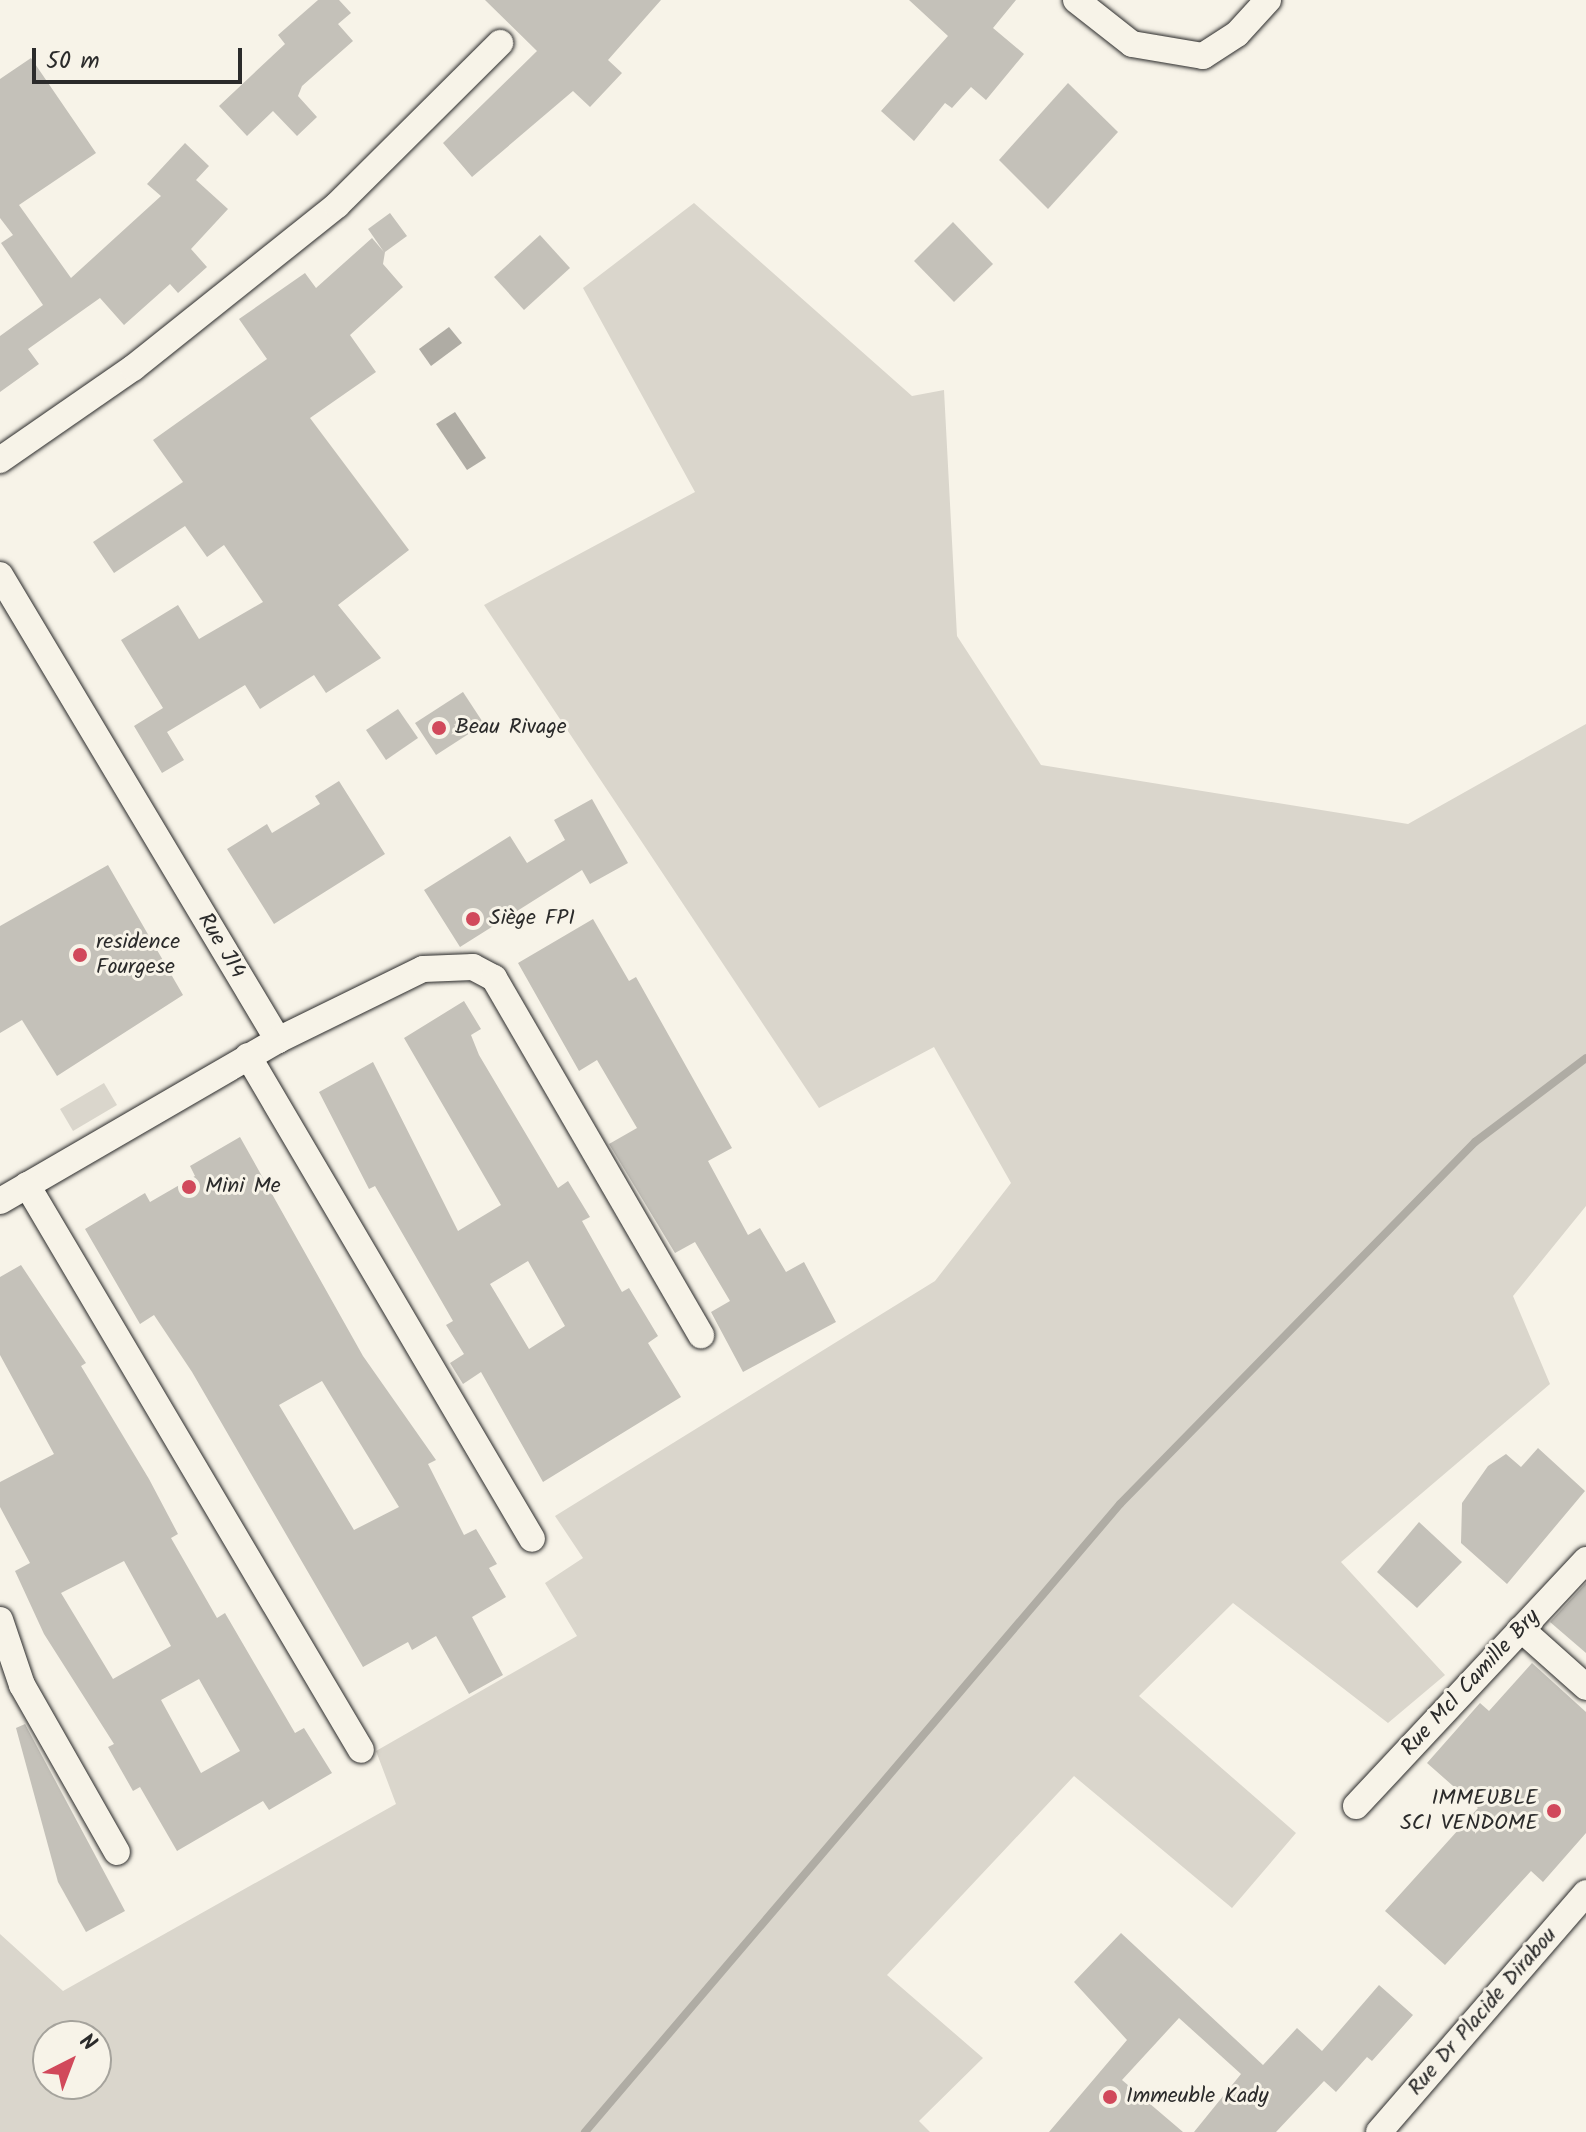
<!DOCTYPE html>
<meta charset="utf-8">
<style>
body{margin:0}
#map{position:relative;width:1586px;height:2132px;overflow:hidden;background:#f7f3e8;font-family:Kalam,sans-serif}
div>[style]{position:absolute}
.green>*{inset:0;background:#dad6cc}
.water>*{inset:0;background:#afaca4}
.stream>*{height:8px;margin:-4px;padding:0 4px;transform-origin:4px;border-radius:4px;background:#afaca4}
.building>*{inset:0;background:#c4c1b9}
.roads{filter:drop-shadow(0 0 2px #2b2b2b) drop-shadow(0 0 2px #2b2b2b)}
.street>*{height:26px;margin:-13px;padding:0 13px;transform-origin:13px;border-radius:13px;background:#f7f3e8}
.dots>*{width:22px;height:22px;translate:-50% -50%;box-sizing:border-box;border:4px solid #f7f3e8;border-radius:50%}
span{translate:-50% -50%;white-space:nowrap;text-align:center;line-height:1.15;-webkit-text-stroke:6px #f7f3e8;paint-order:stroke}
.poi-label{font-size:22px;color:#2b2b2b}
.left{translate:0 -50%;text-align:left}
.right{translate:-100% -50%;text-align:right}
.street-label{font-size:22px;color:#2b2b2b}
.north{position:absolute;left:32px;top:2020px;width:80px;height:80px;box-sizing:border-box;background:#f7f3e8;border:2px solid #a5a39c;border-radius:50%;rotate:42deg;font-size:22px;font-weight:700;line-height:32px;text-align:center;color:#2b2b2b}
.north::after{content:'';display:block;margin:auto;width:28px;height:36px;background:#d1495b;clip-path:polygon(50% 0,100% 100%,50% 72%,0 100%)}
.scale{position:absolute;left:32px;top:48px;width:210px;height:36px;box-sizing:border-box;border:4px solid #2b2b2b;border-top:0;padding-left:10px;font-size:24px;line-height:28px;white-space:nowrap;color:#2b2b2b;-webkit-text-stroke:6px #f7f3e8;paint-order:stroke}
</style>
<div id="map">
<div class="green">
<i style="clip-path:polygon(evenodd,694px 203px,912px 396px,944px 390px,957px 636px,1041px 765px,1408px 824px,1586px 724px,1586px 1206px,1513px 1296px,1550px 1384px,1341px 1562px,1445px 1675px,1388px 1723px,1233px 1603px,1139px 1696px,1296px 1833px,1232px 1908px,1074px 1776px,887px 1975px,983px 2058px,919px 2121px,930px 2132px,0 2132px,0 1934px,63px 1991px,396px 1804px,376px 1751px,577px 1636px,545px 1583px,583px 1558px,555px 1516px,935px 1281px,1011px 1183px,934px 1047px,819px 1108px,484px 605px,695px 492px,583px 288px,694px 203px,96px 2036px,96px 2084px,48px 2084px,48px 2036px,96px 2036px)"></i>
<i style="clip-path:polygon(104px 1083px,117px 1105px,73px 1131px,60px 1109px)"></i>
</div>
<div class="water">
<i style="clip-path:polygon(449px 327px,462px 343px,431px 366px,419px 349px)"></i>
<i style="clip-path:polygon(455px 412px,486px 458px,467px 470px,436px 424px)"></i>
</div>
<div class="stream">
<i style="left:585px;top:2132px;width:825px;rotate:-49.57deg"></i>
<i style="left:1120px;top:1504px;width:507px;rotate:-45.56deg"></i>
<i style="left:1475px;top:1142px;width:139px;rotate:-37.1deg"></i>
</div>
<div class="building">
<i style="clip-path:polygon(318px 0,339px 0,351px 13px,338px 24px,353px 41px,302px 86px,298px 96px,317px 117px,297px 136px,273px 111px,247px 136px,219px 106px,285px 44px,278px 35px)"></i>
<i style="clip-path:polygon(485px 0,661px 0,608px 60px,622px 73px,590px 107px,573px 91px,472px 177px,443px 143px,537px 51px)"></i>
<i style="clip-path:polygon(909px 0,1016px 0,993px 28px,1024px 54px,986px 100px,971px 87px,952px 108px,945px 103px,914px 141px,881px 111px,948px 36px)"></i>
<i style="clip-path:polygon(31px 58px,96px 153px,19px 205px,71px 278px,161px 196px,147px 184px,185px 143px,209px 166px,196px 180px,228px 209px,191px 249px,207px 267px,178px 293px,170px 284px,124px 325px,100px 298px,28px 349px,39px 364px,0 392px,0 336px,43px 305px,1px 243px,13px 235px,0 218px,0 79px)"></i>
<i style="clip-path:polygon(1068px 83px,1118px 132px,1048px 209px,999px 160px)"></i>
<i style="clip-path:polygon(390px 213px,407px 236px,385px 252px,383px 264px,403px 287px,350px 335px,376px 372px,310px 418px,409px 550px,338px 605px,381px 658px,326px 693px,314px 675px,260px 709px,245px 685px,167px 732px,184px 760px,162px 773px,134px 726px,163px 708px,121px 640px,178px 605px,199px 639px,263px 602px,224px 545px,207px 557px,185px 526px,114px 573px,93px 542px,183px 482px,153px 440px,267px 359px,239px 319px,305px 273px,316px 288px,372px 238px,384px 252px,368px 229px)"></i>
<i style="clip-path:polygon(953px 222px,993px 264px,954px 302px,914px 261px)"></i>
<i style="clip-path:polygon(540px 235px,570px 268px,524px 310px,494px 277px)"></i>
<i style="clip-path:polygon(463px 692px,484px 724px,436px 755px,415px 723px)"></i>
<i style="clip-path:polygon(398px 709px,418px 738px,386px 760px,366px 730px)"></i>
<i style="clip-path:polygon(339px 781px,385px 854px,274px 924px,227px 849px,267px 824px,272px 833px,320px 804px,315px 796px)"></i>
<i style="clip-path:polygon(592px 799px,628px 863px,590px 884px,582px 870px,460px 947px,424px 890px,510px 836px,527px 863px,565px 840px,554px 820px)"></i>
<i style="clip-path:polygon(108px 865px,183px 995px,57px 1076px,22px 1020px,0 1033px,0 926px)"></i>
<i style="clip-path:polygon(593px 919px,629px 981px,636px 977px,732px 1148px,708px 1161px,748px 1235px,760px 1228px,786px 1272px,804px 1262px,836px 1322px,743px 1372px,711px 1312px,730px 1301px,695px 1242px,675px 1253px,609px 1144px,637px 1128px,597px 1060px,579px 1071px,518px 963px)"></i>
<i style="clip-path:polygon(evenodd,464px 1001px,481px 1029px,471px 1035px,479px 1055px,558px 1188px,568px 1181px,590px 1217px,582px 1221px,622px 1292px,629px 1288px,658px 1336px,648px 1343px,681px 1397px,543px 1482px,481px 1372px,463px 1384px,450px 1363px,464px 1354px,446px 1325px,453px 1321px,375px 1186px,369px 1189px,319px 1092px,373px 1062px,458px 1231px,501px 1205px,404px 1038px,464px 1001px,528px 1261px,565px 1326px,529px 1349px,490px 1284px,528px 1261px)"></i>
<i style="clip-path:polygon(evenodd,240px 1137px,363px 1356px,436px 1460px,428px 1464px,464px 1535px,476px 1529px,497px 1564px,489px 1568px,506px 1597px,472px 1617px,503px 1675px,469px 1694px,436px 1636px,412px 1650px,408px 1642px,363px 1667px,192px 1372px,154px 1315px,140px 1324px,85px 1229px,145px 1193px,150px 1202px,195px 1176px,190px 1166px,240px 1137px,322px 1381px,399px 1507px,354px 1530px,279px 1405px,322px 1381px)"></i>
<i style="clip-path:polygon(evenodd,21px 1265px,86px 1363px,81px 1366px,149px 1479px,178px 1534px,171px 1538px,217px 1618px,225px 1613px,295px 1733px,304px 1728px,332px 1773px,269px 1810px,263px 1801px,177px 1851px,140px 1787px,133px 1791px,108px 1747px,114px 1744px,44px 1634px,15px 1571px,30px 1563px,0 1507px,0 1482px,54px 1454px,0 1355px,0 1277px,21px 1265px,124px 1561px,171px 1646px,113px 1679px,61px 1593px,124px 1561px,21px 1265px,199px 1679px,240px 1751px,201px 1773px,161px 1700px,199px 1679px)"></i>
<i style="clip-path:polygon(1538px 1448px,1585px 1491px,1507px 1584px,1461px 1543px,1462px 1503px,1488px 1466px,1506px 1454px,1521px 1467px)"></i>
<i style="clip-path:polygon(1419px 1522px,1462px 1562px,1417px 1608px,1377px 1572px)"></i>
<i style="clip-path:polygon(1586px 1583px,1586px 1653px,1550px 1622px)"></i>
<i style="clip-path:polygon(1532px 1663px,1586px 1712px,1586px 1833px,1543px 1882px,1531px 1871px,1445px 1965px,1385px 1911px,1478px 1808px,1427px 1763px,1480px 1703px,1489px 1711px)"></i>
<i style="clip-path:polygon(25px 1724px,125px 1911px,86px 1932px,58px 1882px,16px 1728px)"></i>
<i style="clip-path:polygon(1121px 1933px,1263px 2065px,1297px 2028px,1322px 2051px,1379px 1985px,1413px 2015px,1372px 2061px,1367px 2057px,1336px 2092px,1324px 2081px,1276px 2132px,1194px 2132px,1241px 2074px,1179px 2018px,1122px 2080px,1183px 2132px,1049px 2132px,1127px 2040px,1074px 1982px)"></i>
</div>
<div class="roads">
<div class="street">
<i style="left:1076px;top:0;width:71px;rotate:38.2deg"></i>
<i style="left:1132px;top:44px;width:72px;rotate:9.6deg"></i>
<i style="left:1203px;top:56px;width:40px;rotate:-32.9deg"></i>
<i style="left:1237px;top:34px;width:46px;rotate:-47.6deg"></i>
<i style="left:0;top:460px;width:162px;rotate:-34.7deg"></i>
<i style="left:133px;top:368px;width:261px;rotate:-38.6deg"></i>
<i style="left:337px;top:205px;width:230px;rotate:-44.8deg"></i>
<i style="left:0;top:575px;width:542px;rotate:59.13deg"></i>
<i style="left:278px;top:1040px;width:321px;rotate:149.9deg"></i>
<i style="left:278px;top:1040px;width:161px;rotate:-26.1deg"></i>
<i style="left:423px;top:969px;width:50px;rotate:-2.3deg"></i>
<i style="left:473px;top:967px;width:24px;rotate:28deg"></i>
<i style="left:494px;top:978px;width:413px;rotate:59.9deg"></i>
<i style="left:248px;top:1056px;width:560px;rotate:59.54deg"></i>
<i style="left:27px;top:1185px;width:656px;rotate:59.41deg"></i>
<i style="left:0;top:1620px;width:69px;rotate:71.3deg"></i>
<i style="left:22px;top:1685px;width:192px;rotate:60.4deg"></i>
<i style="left:1521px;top:1629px;width:87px;rotate:41.7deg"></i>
<i style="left:1356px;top:1806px;width:337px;rotate:-46.9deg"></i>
<i style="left:1379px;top:2132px;width:316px;rotate:-49.1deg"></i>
</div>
</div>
<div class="dots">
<i style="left:439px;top:728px;background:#d1495b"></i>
<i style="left:473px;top:919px;background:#d1495b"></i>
<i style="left:80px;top:955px;background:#d1495b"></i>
<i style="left:189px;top:1187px;background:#d1495b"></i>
<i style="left:1554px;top:1811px;background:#d1495b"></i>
<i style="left:1110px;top:2097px;background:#d1495b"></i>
</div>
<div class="poi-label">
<span class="left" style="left:455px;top:728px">Beau Rivage</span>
<span class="left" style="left:489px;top:919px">Siège FPI</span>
<span class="left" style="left:96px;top:955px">residence<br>Fourgese</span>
<span class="left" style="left:205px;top:1187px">Mini Me</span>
<span class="right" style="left:1538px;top:1811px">IMMEUBLE<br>SCI VENDOME</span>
<span class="left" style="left:1126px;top:2097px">Immeuble Kady</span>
</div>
<div class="street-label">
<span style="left:221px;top:946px;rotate:59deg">Rue J14</span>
<span style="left:1471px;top:1683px;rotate:-47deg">Rue Mcl Camille Bry</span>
<span style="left:1483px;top:2012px;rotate:-49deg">Rue Dr Placide Dirabou</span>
</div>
<div class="north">N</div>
<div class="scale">50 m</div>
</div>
